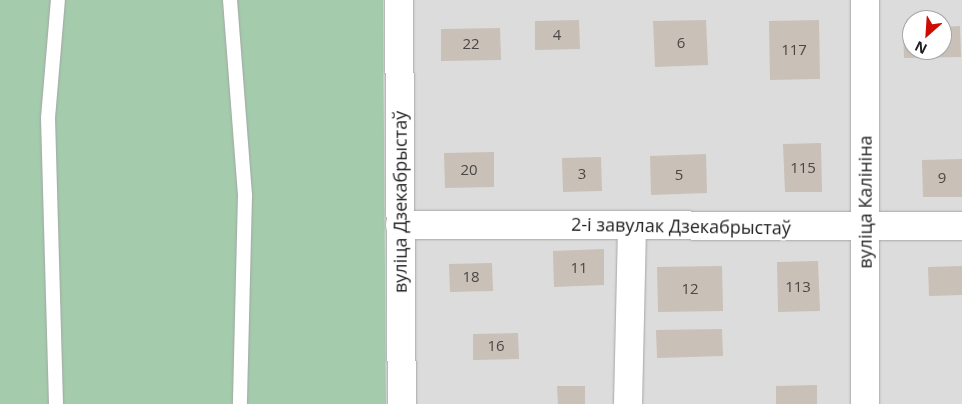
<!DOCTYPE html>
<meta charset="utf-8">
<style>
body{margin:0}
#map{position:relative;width:962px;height:404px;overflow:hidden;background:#f0ede4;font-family:"Open Sans",sans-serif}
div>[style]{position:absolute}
.residential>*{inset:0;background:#dddcdc}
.cemetery>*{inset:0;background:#a3cbac}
.building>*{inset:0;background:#c9c0b7}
.roads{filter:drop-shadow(0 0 1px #a6a6a6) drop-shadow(0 0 1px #a6a6a6)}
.service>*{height:14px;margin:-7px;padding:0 7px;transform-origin:7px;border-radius:7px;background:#fff}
.minor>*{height:28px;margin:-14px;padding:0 14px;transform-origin:14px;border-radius:14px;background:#fff}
span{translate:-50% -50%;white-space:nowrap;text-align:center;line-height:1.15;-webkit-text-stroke:4px #fff;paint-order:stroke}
.number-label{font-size:15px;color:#4a4745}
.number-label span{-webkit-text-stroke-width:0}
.street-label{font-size:18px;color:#1f1f1f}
.north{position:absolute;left:902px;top:10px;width:50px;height:50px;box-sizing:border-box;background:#fff;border:1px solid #a5a5a5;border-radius:50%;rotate:206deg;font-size:14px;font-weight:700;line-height:20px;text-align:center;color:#1f1f1f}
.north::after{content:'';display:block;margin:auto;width:18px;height:22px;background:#ce0b00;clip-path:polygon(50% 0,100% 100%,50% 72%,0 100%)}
</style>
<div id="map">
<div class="residential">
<i style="clip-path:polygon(evenodd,383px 0,962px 0,962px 404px,386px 404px,383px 0,912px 20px,942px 20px,942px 50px,912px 50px,912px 20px)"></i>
</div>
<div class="cemetery">
<i style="clip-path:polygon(0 0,383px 0,386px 404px,0 404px)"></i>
</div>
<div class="building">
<i style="clip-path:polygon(579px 20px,580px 49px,535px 50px,535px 21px)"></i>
<i style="clip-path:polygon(706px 20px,708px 65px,655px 67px,653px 21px)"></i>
<i style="clip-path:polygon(819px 20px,820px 79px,770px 80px,769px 21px)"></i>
<i style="clip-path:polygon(960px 26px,961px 57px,904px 58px,903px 27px,912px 27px,912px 50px,942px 50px,942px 27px)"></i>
<i style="clip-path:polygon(500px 28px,501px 60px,441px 61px,441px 29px)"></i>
<i style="clip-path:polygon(821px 143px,822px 192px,785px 192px,783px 144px)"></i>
<i style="clip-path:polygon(494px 152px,494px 187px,445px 188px,444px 153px)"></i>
<i style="clip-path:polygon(706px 154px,707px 193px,651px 195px,650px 156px)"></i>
<i style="clip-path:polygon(601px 157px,602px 191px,563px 192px,562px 158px)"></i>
<i style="clip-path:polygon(962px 159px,962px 197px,923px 197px,922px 160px)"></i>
<i style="clip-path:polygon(604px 249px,604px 285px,554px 287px,553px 251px)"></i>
<i style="clip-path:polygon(818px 261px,820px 311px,778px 312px,777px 262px)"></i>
<i style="clip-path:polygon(492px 263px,493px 291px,450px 292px,449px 264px)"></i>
<i style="clip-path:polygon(722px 266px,723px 311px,658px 312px,657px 267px)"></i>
<i style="clip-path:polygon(962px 266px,962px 295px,929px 296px,928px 267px)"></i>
<i style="clip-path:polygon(722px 329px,723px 356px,657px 358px,656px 330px)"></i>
<i style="clip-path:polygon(518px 333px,519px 359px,473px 360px,473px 334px)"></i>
<i style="clip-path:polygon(817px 385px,817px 404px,776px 404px,776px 386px)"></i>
<i style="clip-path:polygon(557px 386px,585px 386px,585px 404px,558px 404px)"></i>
</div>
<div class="roads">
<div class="service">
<i style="left:230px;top:0;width:196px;rotate:85.6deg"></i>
<i style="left:245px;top:195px;width:209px;rotate:91.4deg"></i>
<i style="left:56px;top:404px;width:286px;rotate:-91.6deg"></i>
<i style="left:48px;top:118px;width:118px;rotate:-85.2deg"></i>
</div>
<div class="minor">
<i style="left:399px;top:0;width:404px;rotate:89.6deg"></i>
<i style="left:400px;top:225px;width:562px;rotate:0.1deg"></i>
<i style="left:628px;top:404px;width:179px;rotate:-88.7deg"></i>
<i style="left:865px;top:404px;width:404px;rotate:-90deg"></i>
</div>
</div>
<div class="number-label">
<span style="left:557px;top:35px">4</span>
<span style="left:681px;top:43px">6</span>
<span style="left:471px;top:44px">22</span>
<span style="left:794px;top:50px">117</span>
<span style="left:803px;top:168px">115</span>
<span style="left:469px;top:170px">20</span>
<span style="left:582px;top:174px">3</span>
<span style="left:679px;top:175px">5</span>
<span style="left:942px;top:178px">9</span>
<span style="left:579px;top:268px">11</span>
<span style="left:471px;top:277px">18</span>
<span style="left:798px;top:287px">113</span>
<span style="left:690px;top:289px">12</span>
<span style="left:496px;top:346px">16</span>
</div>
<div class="street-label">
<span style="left:400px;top:202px;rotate:-90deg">вуліца Дзекабрыстаў</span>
<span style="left:865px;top:202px;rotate:-90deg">вуліца Калініна</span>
<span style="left:681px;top:226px;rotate:1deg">2-і завулак Дзекабрыстаў</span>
</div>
<div class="north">N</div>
</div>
